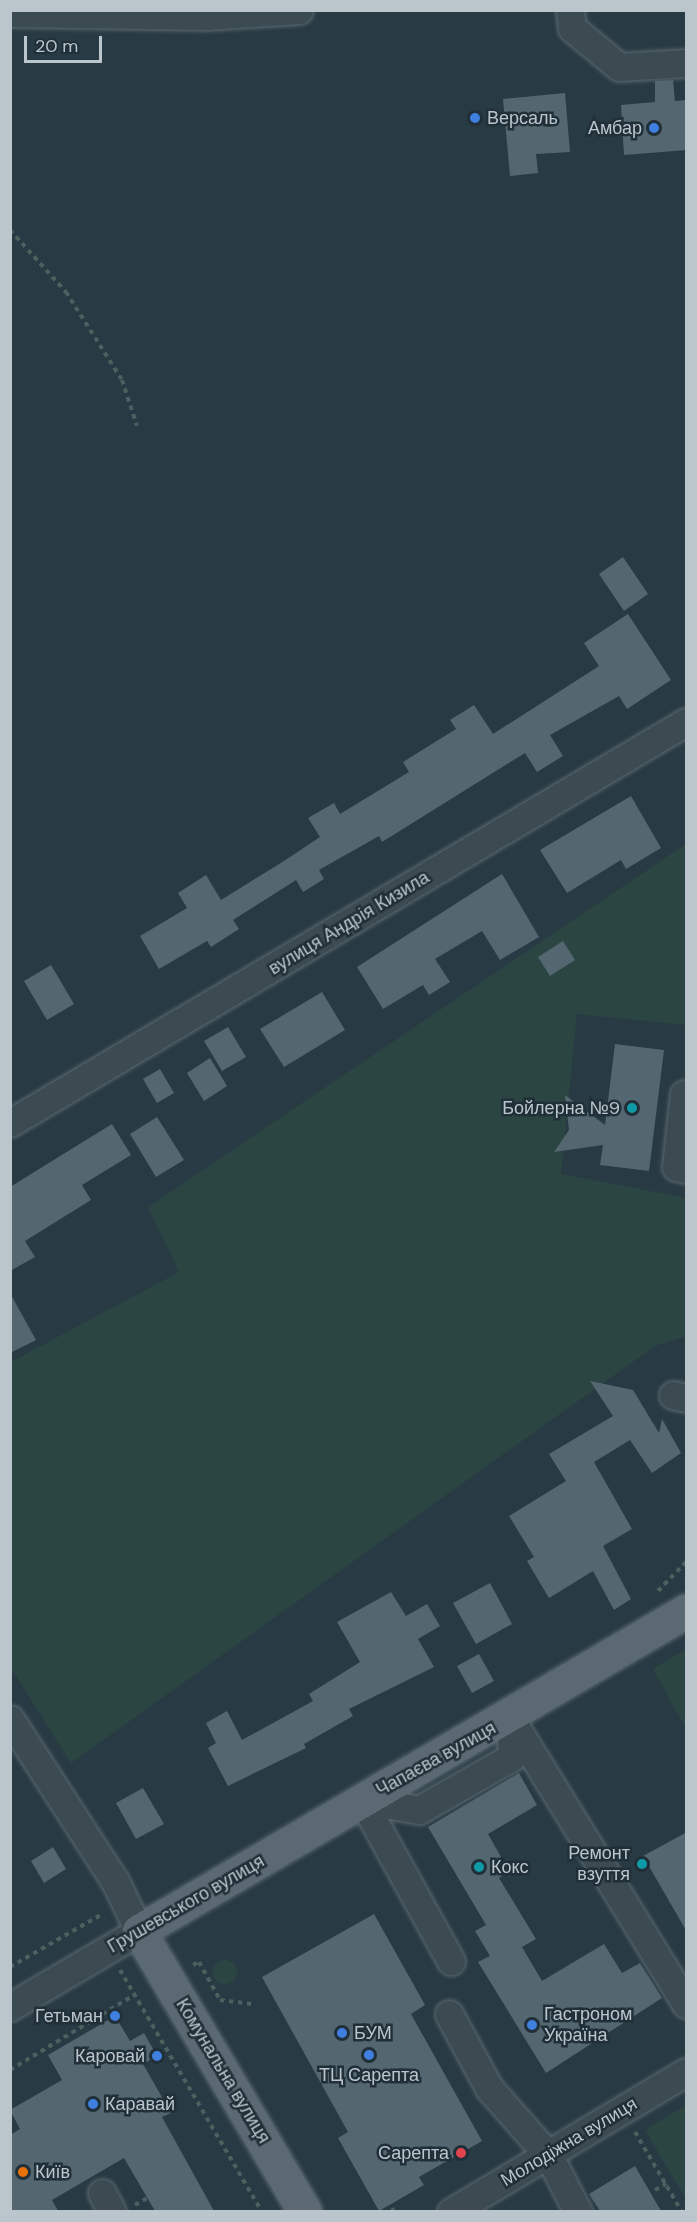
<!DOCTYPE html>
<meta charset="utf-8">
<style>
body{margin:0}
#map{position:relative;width:697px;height:2222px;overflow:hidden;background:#283a43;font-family:"DM Sans",sans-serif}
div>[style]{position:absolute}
.green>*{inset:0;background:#2b4642}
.round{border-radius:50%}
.building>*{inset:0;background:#546770}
.path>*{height:4px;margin-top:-2px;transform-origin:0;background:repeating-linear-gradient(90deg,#4a615f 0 4.5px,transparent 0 9px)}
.roads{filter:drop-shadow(0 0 2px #5b6870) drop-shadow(0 0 2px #5b6870)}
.minor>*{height:27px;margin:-13.5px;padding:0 13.5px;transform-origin:13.5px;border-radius:13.5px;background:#3c4b52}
.major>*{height:33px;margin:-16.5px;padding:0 16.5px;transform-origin:16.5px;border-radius:16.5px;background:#5b6a72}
.dots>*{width:16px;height:16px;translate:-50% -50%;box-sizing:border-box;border:3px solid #213038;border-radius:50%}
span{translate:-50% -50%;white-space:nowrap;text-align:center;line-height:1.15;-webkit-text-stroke:5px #213038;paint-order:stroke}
.poi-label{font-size:18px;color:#bac5cc}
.left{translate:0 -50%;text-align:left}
.right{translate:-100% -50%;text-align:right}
.street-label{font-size:18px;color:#bac5cc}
.frame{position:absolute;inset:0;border:12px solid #bac5cc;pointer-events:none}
.scale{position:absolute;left:24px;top:36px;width:78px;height:27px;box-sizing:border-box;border:3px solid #bac5cc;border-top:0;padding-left:8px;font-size:18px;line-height:21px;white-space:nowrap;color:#bac5cc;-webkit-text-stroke:4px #213038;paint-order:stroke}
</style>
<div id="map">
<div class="green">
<i style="clip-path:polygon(686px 844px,686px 1025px,577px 1014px,561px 1174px,686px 1198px,686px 1336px,655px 1346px,71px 1763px,11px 1668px,11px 1362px,179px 1272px,148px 1207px)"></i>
<i style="clip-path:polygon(686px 1649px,686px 1729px,653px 1669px)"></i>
<i class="round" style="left:213px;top:1960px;width:24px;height:24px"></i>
<i style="clip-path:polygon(685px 2106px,686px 2109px,686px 2199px,645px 2130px)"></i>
</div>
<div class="building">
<i style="clip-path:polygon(673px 80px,675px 101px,687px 100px,687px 150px,624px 155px,621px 105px,655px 102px,655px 81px)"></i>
<i style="clip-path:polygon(565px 93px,570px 152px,536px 154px,538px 173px,510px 176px,503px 99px)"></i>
<i style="clip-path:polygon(623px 557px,648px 594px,624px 611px,599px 574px)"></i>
<i style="clip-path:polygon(628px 614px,671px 680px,627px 709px,619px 696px,550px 735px,563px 756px,537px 772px,525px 753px,382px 842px,379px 836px,319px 870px,324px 879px,303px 892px,296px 880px,233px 920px,239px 929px,211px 947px,207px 941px,159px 969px,140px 936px,187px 908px,178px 893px,206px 875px,221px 900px,284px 861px,320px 837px,308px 818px,334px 803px,340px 814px,409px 772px,403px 762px,456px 729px,450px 720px,474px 705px,493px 734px,599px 666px,584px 643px)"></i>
<i style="clip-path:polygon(631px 796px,661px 848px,626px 869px,621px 860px,567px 893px,540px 850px)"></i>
<i style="clip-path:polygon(502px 874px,539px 937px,500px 960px,482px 931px,435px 959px,450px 982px,429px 995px,423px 985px,383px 1009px,357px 967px)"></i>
<i style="clip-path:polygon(563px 941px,575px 960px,550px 976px,538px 957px)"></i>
<i style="clip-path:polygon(51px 965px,74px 1004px,47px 1020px,24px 981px)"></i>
<i style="clip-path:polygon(322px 992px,345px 1030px,284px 1067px,260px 1029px)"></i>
<i style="clip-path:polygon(228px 1027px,246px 1057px,222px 1071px,204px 1041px)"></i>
<i style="clip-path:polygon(615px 1044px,664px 1050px,649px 1171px,600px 1165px,603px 1145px,554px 1152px,569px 1130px,565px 1095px,605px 1125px)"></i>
<i style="clip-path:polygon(210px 1058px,227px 1086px,204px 1101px,187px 1073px)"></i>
<i style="clip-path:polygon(160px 1069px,174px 1093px,157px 1103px,143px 1079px)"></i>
<i style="clip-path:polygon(157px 1117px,184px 1160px,156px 1177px,130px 1134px)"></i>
<i style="clip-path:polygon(112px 1124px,131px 1155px,82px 1185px,91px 1200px,25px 1241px,35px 1257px,10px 1271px,10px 1187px)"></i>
<i style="clip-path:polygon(10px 1293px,36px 1340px,10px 1353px)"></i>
<i style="clip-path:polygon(590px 1381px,633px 1390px,659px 1433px,662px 1419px,681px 1453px,652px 1473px,630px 1440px,594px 1462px,632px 1529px,603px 1546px,631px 1599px,614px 1610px,593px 1571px,549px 1598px,527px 1561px,534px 1557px,509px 1516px,566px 1481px,549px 1454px,613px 1416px)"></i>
<i style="clip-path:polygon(490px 1583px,512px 1624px,476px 1644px,453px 1603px)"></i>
<i style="clip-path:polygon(391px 1592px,406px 1616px,427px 1604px,440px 1626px,418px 1639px,434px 1667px,349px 1709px,353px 1716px,304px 1744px,306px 1748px,228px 1786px,208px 1748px,216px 1743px,206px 1723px,227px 1711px,242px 1740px,313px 1701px,309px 1694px,360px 1662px,337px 1622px)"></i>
<i style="clip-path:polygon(479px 1654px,494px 1681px,472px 1693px,457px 1666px)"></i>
<i style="clip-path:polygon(519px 1773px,537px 1805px,488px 1834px,509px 1871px,499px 1878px,536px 1939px,522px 1947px,542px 1981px,604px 1944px,622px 1973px,640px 1963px,662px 1998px,546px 2073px,478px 1962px,490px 1956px,475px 1931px,486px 1925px,428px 1827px)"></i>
<i style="clip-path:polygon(143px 1788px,164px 1824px,136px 1839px,116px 1803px)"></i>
<i style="clip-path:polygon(687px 1832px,687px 1932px,643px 1856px)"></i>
<i style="clip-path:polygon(53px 1847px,66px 1869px,44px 1883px,31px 1861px)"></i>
<i style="clip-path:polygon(374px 1914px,425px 2005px,411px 2014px,482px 2141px,419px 2177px,424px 2185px,379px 2211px,338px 2138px,348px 2132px,262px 1977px)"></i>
<i style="clip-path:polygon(115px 2016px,130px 2041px,144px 2033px,157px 2056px,143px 2064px,171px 2113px,162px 2117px,214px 2211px,155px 2211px,124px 2158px,52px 2200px,58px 2211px,10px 2211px,10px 2135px,20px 2129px,10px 2110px,62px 2080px,48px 2055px)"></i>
<i style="clip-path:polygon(635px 2166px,661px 2211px,600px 2211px,589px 2194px)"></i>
</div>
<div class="path">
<i style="left:10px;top:230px;width:84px;rotate:47.9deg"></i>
<i style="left:66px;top:292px;width:104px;rotate:57.5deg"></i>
<i style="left:122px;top:380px;width:48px;rotate:71.9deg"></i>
<i style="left:658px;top:1591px;width:40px;rotate:-46deg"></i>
<i style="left:193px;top:1965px;width:7px;rotate:-27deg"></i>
<i style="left:199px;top:1962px;width:43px;rotate:61.1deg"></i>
<i style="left:220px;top:2000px;width:32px;rotate:7deg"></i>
<i style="left:10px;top:1967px;width:106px;rotate:-29.9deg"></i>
<i style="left:120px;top:1970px;width:281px;rotate:59.6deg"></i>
<i style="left:10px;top:2070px;width:147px;rotate:-31.1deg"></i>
<i style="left:635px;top:2132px;width:93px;rotate:59.6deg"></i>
<i style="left:655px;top:2190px;width:13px;rotate:-29deg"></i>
<i style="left:135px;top:2205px;width:14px;rotate:-30deg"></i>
<i style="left:392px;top:2208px;width:4px;rotate:63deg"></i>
</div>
<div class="roads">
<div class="minor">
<i style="left:570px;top:10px;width:18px;rotate:84deg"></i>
<i style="left:572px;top:28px;width:61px;rotate:39.7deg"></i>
<i style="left:619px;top:67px;width:67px;rotate:-3.4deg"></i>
<i style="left:10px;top:13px;width:197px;rotate:0.9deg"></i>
<i style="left:207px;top:16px;width:92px;rotate:-3.7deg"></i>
<i style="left:684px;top:1094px;width:73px;rotate:96.3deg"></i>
<i style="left:676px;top:1167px;width:10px;rotate:11deg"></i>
<i style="left:10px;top:1123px;width:786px;rotate:-30.68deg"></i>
<i style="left:673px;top:1395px;width:13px;rotate:13deg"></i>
<i style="left:510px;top:1718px;width:336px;rotate:58.4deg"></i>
<i style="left:10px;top:1719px;width:193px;rotate:57.1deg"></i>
<i style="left:115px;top:1881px;width:55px;rotate:64.4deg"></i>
<i style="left:139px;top:1931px;width:150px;rotate:149.5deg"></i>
<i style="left:362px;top:1800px;width:58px;rotate:10deg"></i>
<i style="left:419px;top:1810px;width:107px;rotate:-29.7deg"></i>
<i style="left:512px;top:1757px;width:38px;rotate:-93deg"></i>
<i style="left:362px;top:1800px;width:184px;rotate:61.1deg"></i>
<i style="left:449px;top:2014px;width:84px;rotate:61.6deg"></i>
<i style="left:489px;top:2088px;width:91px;rotate:48.6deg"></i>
<i style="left:549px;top:2156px;width:63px;rotate:62.6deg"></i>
<i style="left:102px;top:2193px;width:21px;rotate:62deg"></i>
<i style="left:451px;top:2212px;width:274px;rotate:-30.8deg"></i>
</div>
<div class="major">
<i style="left:305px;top:2212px;width:326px;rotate:-120.6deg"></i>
<i style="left:139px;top:1931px;width:634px;rotate:-30.33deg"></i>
</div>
</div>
<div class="dots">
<i style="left:475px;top:118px;background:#3f7fe0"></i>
<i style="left:654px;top:128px;background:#3f7fe0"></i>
<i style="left:632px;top:1108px;background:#0f9aa8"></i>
<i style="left:642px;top:1864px;background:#0f9aa8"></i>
<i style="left:479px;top:1867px;background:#0f9aa8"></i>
<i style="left:115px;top:2016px;background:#3f7fe0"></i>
<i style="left:532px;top:2025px;background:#3f7fe0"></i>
<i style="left:342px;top:2033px;background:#3f7fe0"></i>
<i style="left:369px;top:2055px;background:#3f7fe0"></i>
<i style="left:157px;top:2056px;background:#3f7fe0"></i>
<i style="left:93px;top:2104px;background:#3f7fe0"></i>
<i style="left:461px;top:2153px;background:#e0444e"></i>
<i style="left:23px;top:2172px;background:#e8710a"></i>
</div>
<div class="poi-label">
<span class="left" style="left:487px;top:118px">Версаль</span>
<span class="right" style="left:642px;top:128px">Амбар</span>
<span class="right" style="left:620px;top:1108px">Бойлерна №9</span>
<span class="right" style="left:630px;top:1864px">Ремонт<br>взуття</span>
<span class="left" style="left:491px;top:1867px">Кокс</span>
<span class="left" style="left:544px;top:2025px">Гастроном<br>Україна</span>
<span class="right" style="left:103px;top:2016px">Гетьман</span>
<span class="left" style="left:354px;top:2033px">БУМ</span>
<span class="right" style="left:145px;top:2056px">Каровай</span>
<span style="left:369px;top:2075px">ТЦ Сарепта</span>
<span class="left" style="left:105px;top:2104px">Каравай</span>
<span class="right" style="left:449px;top:2153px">Сарепта</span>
<span class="left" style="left:35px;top:2172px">Київ</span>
</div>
<div class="street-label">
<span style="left:349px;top:923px;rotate:-31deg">вулиця Андрія Кизила</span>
<span style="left:436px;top:1759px;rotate:-29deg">Чапаєва вулиця</span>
<span style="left:186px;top:1904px;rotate:-30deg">Грушевського вулиця</span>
<span style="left:223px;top:2071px;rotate:59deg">Комунальна вулиця</span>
<span style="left:569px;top:2142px;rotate:-31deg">Молодіжна вулиця</span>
</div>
<div class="frame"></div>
<div class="scale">20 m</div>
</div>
